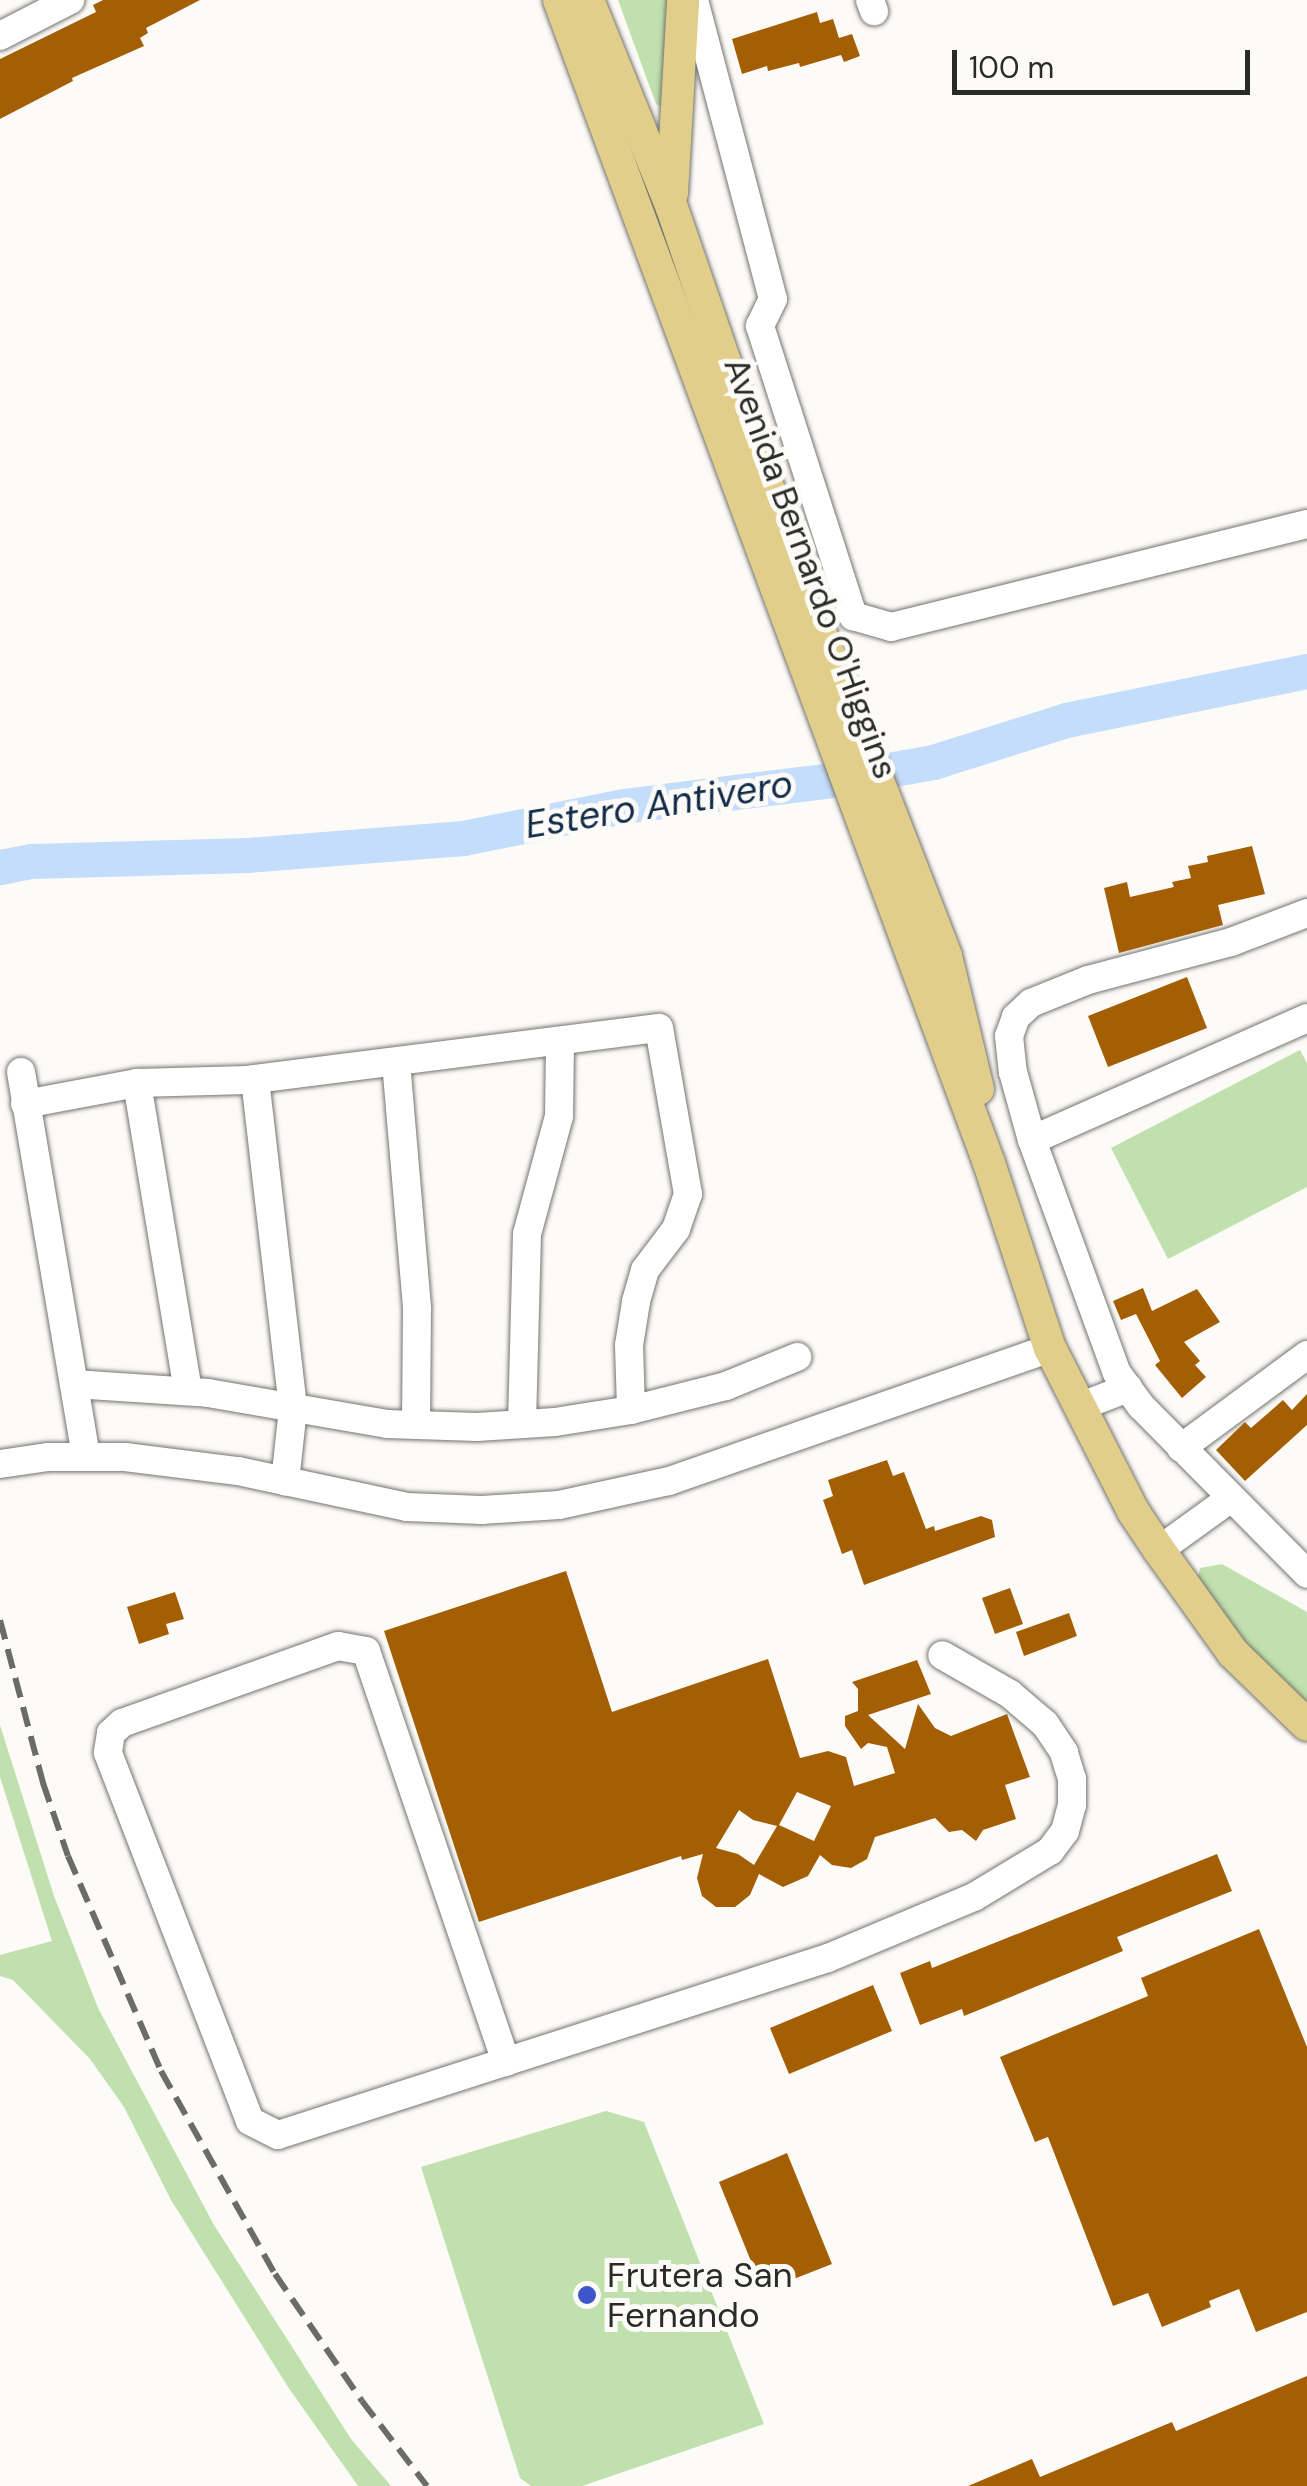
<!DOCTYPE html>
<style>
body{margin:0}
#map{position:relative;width:1307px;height:2486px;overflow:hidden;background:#fdfbf8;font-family:"DM Sans",sans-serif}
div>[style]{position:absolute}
.green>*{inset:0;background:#c0e0ad}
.river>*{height:35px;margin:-17.5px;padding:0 17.5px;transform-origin:17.5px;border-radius:17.5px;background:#c4ddfb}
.building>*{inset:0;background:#a45f04}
.roads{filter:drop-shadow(0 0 2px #747370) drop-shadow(0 0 2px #747370)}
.minor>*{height:28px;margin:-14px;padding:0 14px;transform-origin:14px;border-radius:14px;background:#fff}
.major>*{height:32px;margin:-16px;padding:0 16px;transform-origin:16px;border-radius:16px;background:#e0ce8a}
.rail>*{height:6px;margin-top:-3px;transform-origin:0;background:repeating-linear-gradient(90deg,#6b6b69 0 20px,transparent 0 30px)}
.dots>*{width:28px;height:28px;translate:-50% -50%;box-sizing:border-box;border:5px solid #fdfbf8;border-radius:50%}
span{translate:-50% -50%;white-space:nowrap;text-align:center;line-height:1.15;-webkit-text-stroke:10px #fdfbf8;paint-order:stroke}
.street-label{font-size:35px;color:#2a2a29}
.poi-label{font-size:35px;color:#2a2a29}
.left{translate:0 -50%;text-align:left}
.water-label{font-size:38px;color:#112b48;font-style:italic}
.scale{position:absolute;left:952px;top:50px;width:298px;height:45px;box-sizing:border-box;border:5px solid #2a2a29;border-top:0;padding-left:12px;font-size:30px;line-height:35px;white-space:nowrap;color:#2a2a29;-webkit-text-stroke:8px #fdfbf8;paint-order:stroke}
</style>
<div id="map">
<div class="green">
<i style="clip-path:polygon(618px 0,673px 0,662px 107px,656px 104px)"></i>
<i style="clip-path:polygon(1300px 1050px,1307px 1063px,1307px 1187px,1168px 1259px,1111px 1148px)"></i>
<i style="clip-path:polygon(1222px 1564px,1307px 1612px,1307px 1706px,1232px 1629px,1198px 1577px,1200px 1568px)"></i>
<i style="clip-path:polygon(0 1725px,54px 1896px,98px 2008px,214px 2225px,351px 2439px,391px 2486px,358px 2486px,288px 2387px,171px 2200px,124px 2107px,90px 2059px,13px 1980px,0 1976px,0 1955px,52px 1941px,0 1777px)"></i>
<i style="clip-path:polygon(606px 2111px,644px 2122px,764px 2424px,582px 2486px,531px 2486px,520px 2478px,421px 2167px)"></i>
</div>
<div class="river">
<i style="left:0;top:867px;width:32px;rotate:-11deg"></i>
<i style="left:31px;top:861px;width:217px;rotate:-1.6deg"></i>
<i style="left:248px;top:855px;width:216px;rotate:-4.5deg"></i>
<i style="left:463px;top:838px;width:163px;rotate:-11.3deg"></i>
<i style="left:623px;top:806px;width:210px;rotate:-7.1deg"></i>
<i style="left:831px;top:780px;width:104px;rotate:-10deg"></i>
<i style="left:933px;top:762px;width:139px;rotate:-17.5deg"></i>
<i style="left:1066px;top:720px;width:246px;rotate:-11.5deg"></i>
</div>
<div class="building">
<i style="clip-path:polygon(103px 0,200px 0,146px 28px,148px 33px,140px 38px,144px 46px,72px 78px,73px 81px,0 119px,0 59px,96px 12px,93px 5px)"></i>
<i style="clip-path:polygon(817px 12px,820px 23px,833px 19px,839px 38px,852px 34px,860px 56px,844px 62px,841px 55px,800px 67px,799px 63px,768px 71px,767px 66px,742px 74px,732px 39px)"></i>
<i style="clip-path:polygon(1252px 846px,1265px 894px,1218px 905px,1223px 925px,1119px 953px,1104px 888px,1127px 882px,1130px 897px,1174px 887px,1172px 882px,1191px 878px,1188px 866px,1208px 862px,1207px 856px)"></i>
<i style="clip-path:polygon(1187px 977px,1207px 1028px,1108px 1067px,1088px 1016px)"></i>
<i style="clip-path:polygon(1143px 1288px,1152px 1311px,1197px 1289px,1220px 1322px,1184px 1342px,1200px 1361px,1195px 1365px,1206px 1377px,1182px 1398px,1155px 1365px,1160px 1361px,1136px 1314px,1121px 1320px,1113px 1301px)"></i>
<i style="clip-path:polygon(1307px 1394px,1307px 1425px,1245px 1481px,1216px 1450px,1245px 1422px,1251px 1428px,1283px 1400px,1292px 1410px)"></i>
<i style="clip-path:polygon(887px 1460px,893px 1476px,904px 1472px,926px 1529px,934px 1526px,935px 1531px,981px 1516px,992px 1520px,995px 1537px,864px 1585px,852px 1550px,842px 1554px,823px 1500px,833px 1496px,828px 1480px)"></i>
<i style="clip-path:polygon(evenodd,566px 1571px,612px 1712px,768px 1659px,800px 1758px,828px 1751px,846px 1757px,854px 1786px,895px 1773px,887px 1747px,868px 1743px,861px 1749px,845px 1726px,845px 1716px,858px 1711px,858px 1689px,852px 1682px,917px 1660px,931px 1694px,868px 1715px,905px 1749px,918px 1704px,935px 1728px,951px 1736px,1007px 1714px,1030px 1777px,1005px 1785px,1016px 1819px,983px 1830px,976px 1841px,962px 1830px,949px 1832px,935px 1818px,875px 1837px,867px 1859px,851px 1868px,832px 1865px,820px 1855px,808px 1876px,783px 1887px,759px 1874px,750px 1895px,735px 1907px,716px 1907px,702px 1896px,697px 1878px,703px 1854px,682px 1860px,681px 1856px,479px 1922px,384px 1631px,566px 1571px,797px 1792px,831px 1806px,814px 1841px,779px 1825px,797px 1792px,566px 1571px,739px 1810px,753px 1820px,777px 1826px,754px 1865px,738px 1854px,716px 1848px,739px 1810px)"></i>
<i style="clip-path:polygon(1010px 1588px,1023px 1624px,995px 1634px,982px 1598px)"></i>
<i style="clip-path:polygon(175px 1592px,184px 1619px,166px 1624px,169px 1634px,139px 1644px,127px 1607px)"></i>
<i style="clip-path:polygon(1069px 1613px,1077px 1636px,1024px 1656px,1016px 1632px)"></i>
<i style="clip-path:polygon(1217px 1854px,1232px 1891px,1117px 1937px,1123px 1951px,964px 2016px,962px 2009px,920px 2025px,900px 1973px,930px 1961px,932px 1968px)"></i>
<i style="clip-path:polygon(1259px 1929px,1307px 2047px,1307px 2312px,1256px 2332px,1239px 2289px,1209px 2301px,1211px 2307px,1162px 2327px,1148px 2293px,1113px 2306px,1048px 2137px,1035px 2142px,1000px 2057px,1148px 1996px,1141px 1978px)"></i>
<i style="clip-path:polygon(873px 1985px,892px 2031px,789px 2074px,770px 2028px)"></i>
<i style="clip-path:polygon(787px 2153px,832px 2264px,763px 2291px,719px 2182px)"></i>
<i style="clip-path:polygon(1307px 2376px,1307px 2486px,968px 2486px,1032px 2459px,1040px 2477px,1172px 2422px,1176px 2431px)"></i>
</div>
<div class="roads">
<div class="minor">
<i style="left:694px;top:0;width:309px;rotate:75.2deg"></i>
<i style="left:773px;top:299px;width:30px;rotate:116deg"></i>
<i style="left:760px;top:326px;width:305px;rotate:72.2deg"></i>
<i style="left:853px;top:616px;width:40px;rotate:16deg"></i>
<i style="left:891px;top:627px;width:429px;rotate:-13.9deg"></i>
<i style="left:870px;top:0;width:12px;rotate:70deg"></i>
<i style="left:0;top:36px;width:79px;rotate:-27.2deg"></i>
<i style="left:1307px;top:913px;width:81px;rotate:159.1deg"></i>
<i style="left:1231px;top:942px;width:148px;rotate:165.1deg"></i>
<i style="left:1088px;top:980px;width:61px;rotate:158deg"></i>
<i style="left:1031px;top:1003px;width:21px;rotate:137deg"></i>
<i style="left:1016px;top:1017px;width:20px;rotate:110deg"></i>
<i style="left:1009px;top:1036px;width:36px;rotate:84deg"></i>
<i style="left:1013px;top:1072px;width:71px;rotate:74.4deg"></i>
<i style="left:1032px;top:1140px;width:248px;rotate:70deg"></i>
<i style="left:1117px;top:1373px;width:41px;rotate:54deg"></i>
<i style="left:1141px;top:1406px;width:236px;rotate:45.3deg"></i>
<i style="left:396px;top:1062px;width:248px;rotate:85.1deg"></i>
<i style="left:417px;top:1309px;width:116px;rotate:90.5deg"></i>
<i style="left:21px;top:1072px;width:388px;rotate:80.4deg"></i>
<i style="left:255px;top:1079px;width:332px;rotate:83.4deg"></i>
<i style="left:293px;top:1409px;width:73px;rotate:96.3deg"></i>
<i style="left:137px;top:1083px;width:312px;rotate:80.6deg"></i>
<i style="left:25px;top:1104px;width:114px;rotate:-10.6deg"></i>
<i style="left:137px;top:1083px;width:110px;rotate:-1.6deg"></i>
<i style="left:247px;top:1080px;width:415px;rotate:-7.2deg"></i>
<i style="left:659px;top:1028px;width:169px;rotate:80.1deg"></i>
<i style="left:688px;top:1194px;width:37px;rotate:109deg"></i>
<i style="left:676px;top:1229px;width:51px;rotate:127.1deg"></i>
<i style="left:645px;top:1270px;width:33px;rotate:106deg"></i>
<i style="left:636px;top:1302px;width:44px;rotate:99.2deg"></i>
<i style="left:629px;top:1345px;width:65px;rotate:88.2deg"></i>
<i style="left:1032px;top:1140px;width:301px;rotate:-23.9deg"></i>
<i style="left:74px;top:1384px;width:134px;rotate:3.8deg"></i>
<i style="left:208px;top:1393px;width:182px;rotate:9.8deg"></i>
<i style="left:387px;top:1424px;width:90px;rotate:1.9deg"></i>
<i style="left:477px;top:1427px;width:78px;rotate:-3.7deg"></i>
<i style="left:555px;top:1422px;width:77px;rotate:-9deg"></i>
<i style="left:631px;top:1410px;width:98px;rotate:-14.2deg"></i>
<i style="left:726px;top:1386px;width:77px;rotate:-22.2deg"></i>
<i style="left:1079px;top:1407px;width:53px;rotate:-21.2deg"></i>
<i style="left:522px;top:1424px;width:190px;rotate:-88.5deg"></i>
<i style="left:527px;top:1234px;width:122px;rotate:-74.8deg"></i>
<i style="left:559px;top:1116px;width:73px;rotate:-89.2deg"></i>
<i style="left:1181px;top:1448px;width:157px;rotate:-36.4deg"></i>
<i style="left:0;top:1464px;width:49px;rotate:-8.3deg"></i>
<i style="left:48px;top:1457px;width:77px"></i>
<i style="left:125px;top:1457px;width:114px;rotate:7.1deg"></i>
<i style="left:238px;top:1471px;width:173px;rotate:12deg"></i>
<i style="left:407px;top:1507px;width:75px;rotate:2.3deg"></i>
<i style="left:482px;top:1510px;width:77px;rotate:-3.7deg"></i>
<i style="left:559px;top:1505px;width:113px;rotate:-12.3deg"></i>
<i style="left:669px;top:1481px;width:404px;rotate:-19.2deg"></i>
<i style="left:1159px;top:1550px;width:89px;rotate:-35.8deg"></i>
<i style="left:506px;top:2062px;width:434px;rotate:-108.8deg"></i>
<i style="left:366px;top:1651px;width:28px;rotate:-170deg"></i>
<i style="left:338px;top:1646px;width:229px;rotate:160.4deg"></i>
<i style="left:122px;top:1723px;width:15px;rotate:138deg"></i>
<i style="left:111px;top:1733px;width:20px;rotate:99deg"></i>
<i style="left:108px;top:1753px;width:394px;rotate:68.9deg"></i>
<i style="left:250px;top:2121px;width:31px;rotate:27deg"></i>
<i style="left:278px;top:2135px;width:578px;rotate:-17.84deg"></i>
<i style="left:828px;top:1958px;width:158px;rotate:-22.7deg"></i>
<i style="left:974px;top:1897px;width:89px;rotate:-31.2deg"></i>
<i style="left:1050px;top:1851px;width:25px;rotate:-53deg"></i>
<i style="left:1065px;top:1831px;width:27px;rotate:-75deg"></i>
<i style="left:1072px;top:1805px;width:26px;rotate:-90deg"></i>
<i style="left:1072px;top:1779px;width:28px;rotate:-107deg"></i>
<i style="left:1064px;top:1752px;width:34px;rotate:-124deg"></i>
<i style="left:1045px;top:1724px;width:46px;rotate:-139.4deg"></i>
<i style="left:1010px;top:1694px;width:78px;rotate:-150.2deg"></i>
</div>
<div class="major">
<i style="left:559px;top:0;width:1240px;rotate:69.71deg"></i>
<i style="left:989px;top:1163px;width:195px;rotate:71.8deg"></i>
<i style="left:1050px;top:1348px;width:183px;rotate:63deg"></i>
<i style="left:1133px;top:1511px;width:47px;rotate:56.3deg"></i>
<i style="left:1159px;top:1550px;width:127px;rotate:54.3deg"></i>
<i style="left:1233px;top:1653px;width:103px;rotate:44.2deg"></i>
<i style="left:588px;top:0;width:224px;rotate:68deg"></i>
<i style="left:672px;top:208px;width:396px;rotate:71deg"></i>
<i style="left:801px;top:582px;width:401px;rotate:68.8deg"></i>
<i style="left:946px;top:956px;width:137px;rotate:76.5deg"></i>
<i style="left:672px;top:193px;width:193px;rotate:-86.7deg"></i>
</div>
</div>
<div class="rail">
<i style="left:0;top:1620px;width:169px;rotate:75.2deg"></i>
<i style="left:43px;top:1783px;width:77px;rotate:71.1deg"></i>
<i style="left:68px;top:1856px;width:234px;rotate:66.6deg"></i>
<i style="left:161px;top:2071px;width:233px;rotate:60.7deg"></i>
<i style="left:275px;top:2274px;width:154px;rotate:55.6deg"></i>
<i style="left:362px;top:2401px;width:107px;rotate:52.6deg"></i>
</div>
<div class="dots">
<i style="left:587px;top:2295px;background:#3d57ca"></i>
</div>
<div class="street-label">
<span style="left:811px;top:568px;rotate:70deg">Avenida Bernardo O'Higgins</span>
</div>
<div class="poi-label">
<span class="left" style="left:607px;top:2295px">Frutera San<br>Fernando</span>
</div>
<div class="water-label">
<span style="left:659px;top:805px;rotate:-9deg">Estero Antivero</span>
</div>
<div class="scale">100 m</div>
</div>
